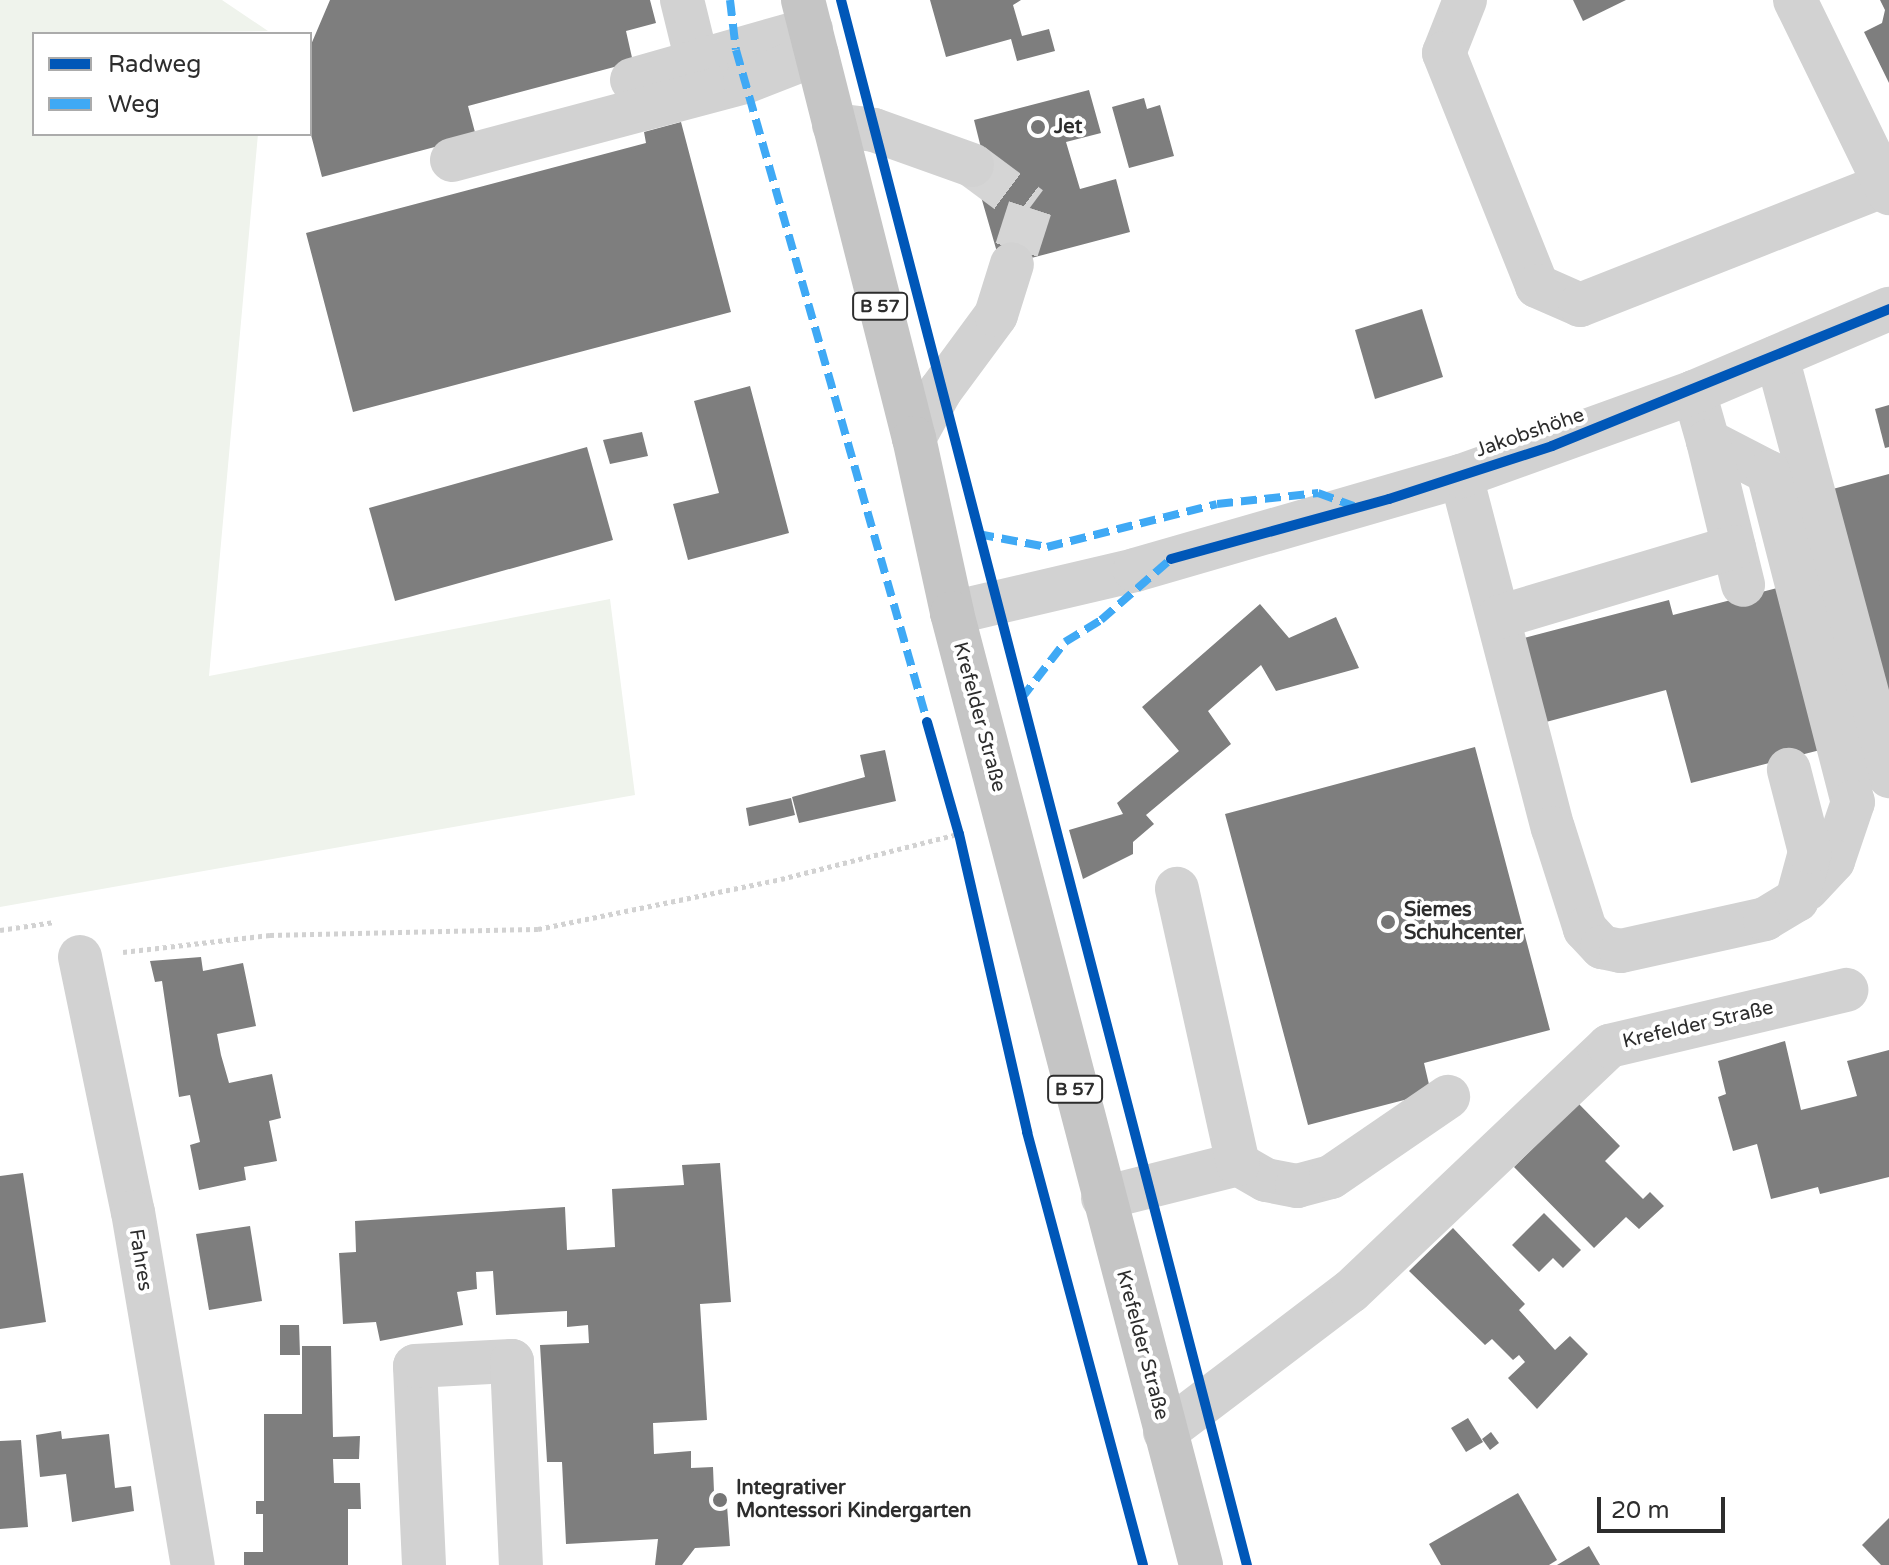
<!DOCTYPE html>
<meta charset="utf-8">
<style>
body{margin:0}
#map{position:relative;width:1889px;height:1565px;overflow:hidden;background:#fff;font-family:"Varela Round",sans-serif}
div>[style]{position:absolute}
.green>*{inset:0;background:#eff3ec}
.building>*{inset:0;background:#7e7e7e}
.minor-tunnel>*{height:44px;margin-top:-22px;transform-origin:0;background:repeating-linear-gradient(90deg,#d5d5d5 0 44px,transparent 0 66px)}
.path>*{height:5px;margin-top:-2.5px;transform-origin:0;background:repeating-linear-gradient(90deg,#d2d2d2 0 4px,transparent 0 8px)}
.minor>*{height:44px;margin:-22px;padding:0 22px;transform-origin:22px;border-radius:22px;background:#d2d2d2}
.major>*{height:44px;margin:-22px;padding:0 22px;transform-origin:22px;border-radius:22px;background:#c5c5c5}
.quiet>*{height:8px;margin-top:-4px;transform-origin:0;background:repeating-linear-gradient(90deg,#3fa9f5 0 16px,transparent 0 24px)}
.cycleway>*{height:10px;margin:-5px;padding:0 5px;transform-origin:5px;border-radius:5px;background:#0057b8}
.dots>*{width:22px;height:22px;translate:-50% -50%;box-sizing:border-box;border:4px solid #fff;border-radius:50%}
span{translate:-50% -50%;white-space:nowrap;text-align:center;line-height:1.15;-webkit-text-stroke:8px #fff;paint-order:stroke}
.shield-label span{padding:2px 6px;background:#fff;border:2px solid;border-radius:6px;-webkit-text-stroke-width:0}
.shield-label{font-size:18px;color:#2d2d2d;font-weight:700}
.poi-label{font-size:20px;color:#2d2d2d;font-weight:700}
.left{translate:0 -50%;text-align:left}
.street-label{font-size:20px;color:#2d2d2d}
.legend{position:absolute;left:32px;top:32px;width:280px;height:104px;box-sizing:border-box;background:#fff;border:2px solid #ababab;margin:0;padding:10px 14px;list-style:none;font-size:24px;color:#2d2d2d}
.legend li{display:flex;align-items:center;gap:16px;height:40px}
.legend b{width:40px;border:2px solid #ababab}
.scale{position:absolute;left:1597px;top:1497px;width:128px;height:36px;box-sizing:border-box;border:4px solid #2d2d2d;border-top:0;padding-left:10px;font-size:24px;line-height:28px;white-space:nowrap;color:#2d2d2d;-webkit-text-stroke:6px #fff;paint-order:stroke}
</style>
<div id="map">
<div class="green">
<i style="clip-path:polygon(0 0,222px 0,268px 31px,34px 34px,34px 134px,258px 134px,209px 676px,610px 599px,635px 795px,0 907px)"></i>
</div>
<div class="building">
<i style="clip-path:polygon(330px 0,650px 0,656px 23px,626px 31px,633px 62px,468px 106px,476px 136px,322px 177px,310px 131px,310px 47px)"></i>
<i style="clip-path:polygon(930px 0,1021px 0,1013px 5px,1022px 36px,1049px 29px,1055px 51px,1017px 61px,1011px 39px,946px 57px)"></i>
<i style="clip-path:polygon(1573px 0,1626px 0,1583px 21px)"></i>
<i style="clip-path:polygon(1880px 0,1889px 0,1889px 83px,1864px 32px,1882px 23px,1885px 10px)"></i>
<i style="clip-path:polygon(1089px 90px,1101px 133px,1066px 142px,1080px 189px,1116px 179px,1130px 232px,1001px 266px,969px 155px,982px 152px,974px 120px)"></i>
<i style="clip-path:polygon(1144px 98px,1147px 109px,1160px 105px,1174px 156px,1129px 168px,1112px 107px)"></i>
<i style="clip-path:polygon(681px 122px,731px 312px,353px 412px,306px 233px,646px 143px,644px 132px)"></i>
<i style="clip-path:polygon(1422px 309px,1443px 377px,1375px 399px,1355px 330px)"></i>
<i style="clip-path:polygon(750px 386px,789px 533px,688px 560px,673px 504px,719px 493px,694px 401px)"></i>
<i style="clip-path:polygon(1889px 405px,1889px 447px,1885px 448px,1875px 409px)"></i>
<i style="clip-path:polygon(642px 432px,648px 456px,610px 464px,603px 440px)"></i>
<i style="clip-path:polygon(587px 447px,613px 540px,395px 601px,369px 508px)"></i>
<i style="clip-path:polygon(1889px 474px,1889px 714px,1829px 490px)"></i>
<i style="clip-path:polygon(1785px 586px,1828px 748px,1691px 783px,1666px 690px,1546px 722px,1524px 638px,1669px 600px,1673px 615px)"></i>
<i style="clip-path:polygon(1260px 604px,1289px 638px,1336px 617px,1359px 668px,1276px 691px,1261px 665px,1208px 711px,1231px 744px,1146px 815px,1154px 824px,1133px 842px,1133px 854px,1083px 879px,1069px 830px,1123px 814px,1117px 803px,1179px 751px,1142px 707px)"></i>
<i style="clip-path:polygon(1475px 747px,1550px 1030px,1424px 1063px,1431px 1093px,1308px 1125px,1225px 814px)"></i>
<i style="clip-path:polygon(885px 750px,896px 801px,799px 823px,792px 797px,865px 777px,860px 755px)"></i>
<i style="clip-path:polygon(791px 798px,795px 815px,749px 826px,746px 808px)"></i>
<i style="clip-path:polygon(201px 957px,203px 971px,243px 963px,256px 1026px,217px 1034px,221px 1055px,229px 1083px,272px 1074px,281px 1118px,269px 1121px,277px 1161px,244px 1167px,246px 1180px,199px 1190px,190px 1145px,200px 1142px,190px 1095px,179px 1097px,162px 981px,155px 982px,150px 961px)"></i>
<i style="clip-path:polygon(1785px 1041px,1801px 1110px,1857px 1096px,1847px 1061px,1889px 1050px,1889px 1177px,1820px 1194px,1818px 1187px,1771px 1199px,1757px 1144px,1733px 1151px,1718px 1097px,1726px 1094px,1718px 1061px)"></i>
<i style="clip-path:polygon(1578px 1103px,1620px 1146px,1605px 1161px,1643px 1199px,1650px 1192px,1664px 1206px,1639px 1229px,1626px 1217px,1594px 1248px,1514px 1167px)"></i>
<i style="clip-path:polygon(720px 1163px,731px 1302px,700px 1304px,707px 1420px,653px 1423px,654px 1454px,691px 1451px,691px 1468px,713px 1467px,714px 1492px,726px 1492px,730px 1546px,695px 1548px,682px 1565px,655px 1565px,658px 1539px,566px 1544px,562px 1462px,547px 1462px,540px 1345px,589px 1343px,588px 1325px,567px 1327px,567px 1311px,496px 1315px,493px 1271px,476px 1272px,477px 1289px,457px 1292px,463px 1325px,380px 1341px,376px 1322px,343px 1324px,339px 1253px,356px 1252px,355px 1221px,565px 1207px,567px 1250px,615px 1247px,612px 1189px,684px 1185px,682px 1165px)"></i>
<i style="clip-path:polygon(23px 1173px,46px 1322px,0 1329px,0 1176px)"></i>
<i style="clip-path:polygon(1544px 1213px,1581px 1250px,1563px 1268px,1553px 1258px,1539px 1272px,1512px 1245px)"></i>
<i style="clip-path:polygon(250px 1226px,262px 1301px,209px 1310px,196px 1234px)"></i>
<i style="clip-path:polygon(1453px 1228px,1525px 1304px,1519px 1310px,1555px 1350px,1570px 1336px,1588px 1354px,1537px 1409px,1508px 1378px,1525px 1362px,1519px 1355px,1513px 1360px,1492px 1339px,1485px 1345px,1409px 1271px)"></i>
<i style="clip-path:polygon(280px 1325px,299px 1325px,300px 1355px,280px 1355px)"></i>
<i style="clip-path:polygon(302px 1346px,331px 1346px,333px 1437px,360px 1436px,359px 1459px,333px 1459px,334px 1483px,360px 1483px,361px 1509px,348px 1509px,348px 1565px,244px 1565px,244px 1552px,263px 1552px,263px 1514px,256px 1514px,256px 1501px,264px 1501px,264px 1414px,302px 1414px)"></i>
<i style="clip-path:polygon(1468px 1418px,1483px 1442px,1466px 1452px,1451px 1428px)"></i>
<i style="clip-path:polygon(61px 1431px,62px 1439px,109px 1434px,115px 1488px,131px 1486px,134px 1511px,72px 1522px,66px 1474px,40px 1477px,36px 1435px)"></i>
<i style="clip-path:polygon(1491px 1432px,1499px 1443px,1490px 1450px,1482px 1439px)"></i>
<i style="clip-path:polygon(21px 1440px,28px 1527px,0 1529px,0 1441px)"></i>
<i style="clip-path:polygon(1518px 1493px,1557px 1560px,1549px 1565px,1441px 1565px,1429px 1544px)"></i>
<i style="clip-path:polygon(1889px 1518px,1889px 1565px,1881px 1565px,1862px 1545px)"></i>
<i style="clip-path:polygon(1589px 1546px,1600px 1565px,1557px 1565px)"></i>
</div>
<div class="minor-tunnel">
<i style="left:972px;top:165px;width:72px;rotate:36.6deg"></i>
<i style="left:1030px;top:208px;width:59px;rotate:107.8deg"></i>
</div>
<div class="path">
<i style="left:0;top:930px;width:55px;rotate:-8.4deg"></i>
<i style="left:123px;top:952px;width:148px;rotate:-6.6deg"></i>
<i style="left:270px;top:935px;width:268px;rotate:-1.3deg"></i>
<i style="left:538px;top:929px;width:248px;rotate:-11.6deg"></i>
<i style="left:781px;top:879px;width:190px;rotate:-14.3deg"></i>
</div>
<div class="minor">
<i style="left:682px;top:0;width:63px;rotate:76.2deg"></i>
<i style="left:1465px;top:0;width:57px;rotate:111.6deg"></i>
<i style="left:1444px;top:53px;width:251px;rotate:68.2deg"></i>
<i style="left:1537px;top:286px;width:47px;rotate:23.8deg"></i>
<i style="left:1580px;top:305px;width:328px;rotate:-21.5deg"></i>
<i style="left:1795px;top:0;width:215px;rotate:64deg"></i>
<i style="left:632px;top:80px;width:186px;rotate:-15.9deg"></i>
<i style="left:834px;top:125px;width:40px;rotate:7.1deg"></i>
<i style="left:874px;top:130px;width:104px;rotate:19.7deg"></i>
<i style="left:452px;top:160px;width:303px;rotate:-14.9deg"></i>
<i style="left:745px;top:82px;width:77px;rotate:-21.3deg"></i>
<i style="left:1777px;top:357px;width:434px;rotate:75deg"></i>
<i style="left:1694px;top:392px;width:51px;rotate:74.1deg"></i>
<i style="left:1708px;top:441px;width:68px;rotate:27.3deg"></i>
<i style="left:1768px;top:472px;width:341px;rotate:75.6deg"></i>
<i style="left:1853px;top:802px;width:62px;rotate:108.7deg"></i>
<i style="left:1833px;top:861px;width:38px;rotate:133deg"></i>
<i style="left:914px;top:438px;width:54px;rotate:-61deg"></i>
<i style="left:940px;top:391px;width:94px;rotate:-53.6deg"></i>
<i style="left:996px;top:315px;width:53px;rotate:-72.6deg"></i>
<i style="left:1708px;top:441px;width:148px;rotate:76.3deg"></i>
<i style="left:1461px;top:476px;width:364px;rotate:75.4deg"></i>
<i style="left:1553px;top:828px;width:106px;rotate:72.4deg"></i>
<i style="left:1585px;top:929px;width:25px;rotate:47deg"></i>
<i style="left:1602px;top:947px;width:19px;rotate:12deg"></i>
<i style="left:1621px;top:951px;width:148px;rotate:-12.5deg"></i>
<i style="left:1765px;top:919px;width:37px;rotate:-31deg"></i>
<i style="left:1797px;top:900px;width:50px;rotate:-74.8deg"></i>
<i style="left:1810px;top:852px;width:85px;rotate:-104.4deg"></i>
<i style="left:952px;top:613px;width:188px;rotate:-13.2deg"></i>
<i style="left:1135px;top:570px;width:339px;rotate:-16.1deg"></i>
<i style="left:1461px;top:476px;width:248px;rotate:-19.8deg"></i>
<i style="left:1694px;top:392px;width:212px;rotate:-23.1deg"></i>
<i style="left:1499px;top:617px;width:245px;rotate:-16.6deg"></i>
<i style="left:80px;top:957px;width:260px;rotate:78.3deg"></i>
<i style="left:133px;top:1212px;width:358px;rotate:80.4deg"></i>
<i style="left:1238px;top:1164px;width:32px;rotate:30deg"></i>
<i style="left:1266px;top:1180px;width:32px;rotate:11deg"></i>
<i style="left:1297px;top:1186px;width:35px;rotate:-15deg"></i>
<i style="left:1331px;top:1177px;width:142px;rotate:-34.4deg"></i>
<i style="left:1103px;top:1198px;width:139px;rotate:-14.1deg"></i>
<i style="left:1238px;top:1164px;width:282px;rotate:-102.5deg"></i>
<i style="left:1165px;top:1432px;width:233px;rotate:-37.2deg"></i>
<i style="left:1351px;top:1291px;width:356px;rotate:-43.5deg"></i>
<i style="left:1609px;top:1046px;width:244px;rotate:-13.3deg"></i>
<i style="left:424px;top:1565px;width:199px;rotate:-92.6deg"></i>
<i style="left:415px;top:1366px;width:97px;rotate:-3deg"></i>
<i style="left:512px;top:1361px;width:204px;rotate:87.5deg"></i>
</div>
<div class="major">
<i style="left:803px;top:0;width:452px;rotate:75.8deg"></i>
<i style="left:914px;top:438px;width:179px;rotate:77.7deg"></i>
<i style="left:952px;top:613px;width:984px;rotate:75.34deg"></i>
</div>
<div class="quiet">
<i style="left:730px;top:0;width:50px;rotate:83.2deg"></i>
<i style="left:736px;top:50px;width:705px;rotate:74.11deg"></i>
<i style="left:978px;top:534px;width:70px;rotate:10.7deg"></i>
<i style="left:1047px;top:547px;width:175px;rotate:-14.2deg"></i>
<i style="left:1217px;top:504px;width:102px;rotate:-6.2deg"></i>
<i style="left:1318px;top:493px;width:38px;rotate:20deg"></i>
<i style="left:1021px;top:699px;width:72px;rotate:-52.3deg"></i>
<i style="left:1065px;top:642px;width:42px;rotate:-31.4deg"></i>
<i style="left:1101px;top:620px;width:93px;rotate:-41.1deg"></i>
</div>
<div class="cycleway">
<i style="left:841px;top:0;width:1617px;rotate:75.46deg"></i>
<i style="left:1171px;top:559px;width:226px;rotate:-15.4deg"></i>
<i style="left:1389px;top:499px;width:171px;rotate:-18deg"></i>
<i style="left:1552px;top:446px;width:364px;rotate:-22.1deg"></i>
<i style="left:927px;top:722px;width:116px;rotate:74.1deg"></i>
<i style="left:959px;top:834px;width:306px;rotate:77.1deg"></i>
<i style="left:1027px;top:1132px;width:448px;rotate:75deg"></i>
</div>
<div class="dots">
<i style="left:1038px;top:127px;background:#767676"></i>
<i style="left:1388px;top:922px;background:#767676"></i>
<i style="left:720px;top:1500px;background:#767676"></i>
</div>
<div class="shield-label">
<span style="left:880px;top:306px">B 57</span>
<span style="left:1075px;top:1089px">B 57</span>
</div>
<div class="poi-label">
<span class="left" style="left:1054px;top:127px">Jet</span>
<span class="left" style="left:1404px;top:922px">Siemes<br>Schuhcenter</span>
<span class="left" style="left:736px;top:1500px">Integrativer<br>Montessori Kindergarten</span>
</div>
<div class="street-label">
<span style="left:1530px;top:433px;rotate:-19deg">Jakobshöhe</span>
<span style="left:979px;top:717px;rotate:75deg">Krefelder Straße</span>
<span style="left:1698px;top:1025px;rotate:-13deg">Krefelder Straße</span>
<span style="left:140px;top:1260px;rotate:81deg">Fahres</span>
<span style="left:1142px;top:1345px;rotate:75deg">Krefelder Straße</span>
</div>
<ul class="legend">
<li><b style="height:10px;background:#0057b8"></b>Radweg</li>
<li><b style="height:10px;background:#3fa9f5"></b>Weg</li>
</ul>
<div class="scale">20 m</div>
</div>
